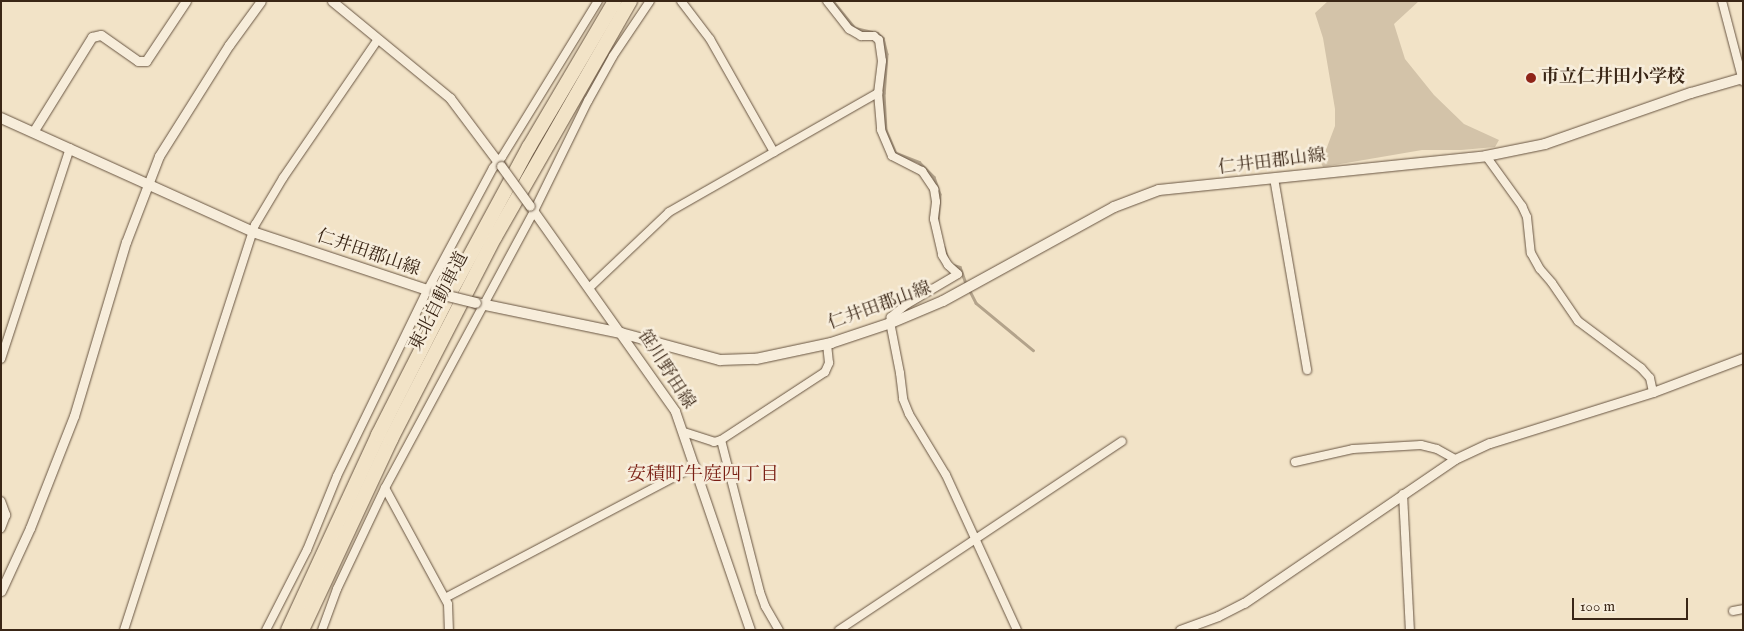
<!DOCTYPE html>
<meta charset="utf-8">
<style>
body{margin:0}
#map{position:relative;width:1744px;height:631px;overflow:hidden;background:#f2e3c7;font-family:"IM FELL English","Noto Serif JP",serif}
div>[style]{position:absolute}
.green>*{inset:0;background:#d3c3a9}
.stream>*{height:2.5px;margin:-1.25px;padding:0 1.25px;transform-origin:1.25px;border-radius:1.25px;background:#b3a38b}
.roads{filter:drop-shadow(0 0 1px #685542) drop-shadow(0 0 1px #685542)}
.minor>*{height:8px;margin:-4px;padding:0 4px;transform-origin:4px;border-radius:4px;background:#f7eddb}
.tertiary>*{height:9px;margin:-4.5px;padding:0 4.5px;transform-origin:4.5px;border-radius:4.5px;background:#f7eddb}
.secondary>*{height:10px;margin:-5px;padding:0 5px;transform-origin:5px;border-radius:5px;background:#f7eddb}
.motorway>*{height:14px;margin:-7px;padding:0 7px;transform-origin:7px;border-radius:7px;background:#f2e3c7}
.bridges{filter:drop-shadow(0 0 1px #685542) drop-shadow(0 0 1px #685542)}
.tertiary-bridge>*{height:9px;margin:-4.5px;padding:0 4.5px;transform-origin:4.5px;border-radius:4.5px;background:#f7eddb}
.secondary-bridge>*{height:10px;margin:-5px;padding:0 5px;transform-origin:5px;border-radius:5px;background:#f7eddb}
.dots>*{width:14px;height:14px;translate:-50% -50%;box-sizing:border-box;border:2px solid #f7eddb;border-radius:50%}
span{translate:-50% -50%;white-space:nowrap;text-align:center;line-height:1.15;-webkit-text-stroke:5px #f7eddb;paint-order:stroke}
.poi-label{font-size:18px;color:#3a2616;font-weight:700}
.left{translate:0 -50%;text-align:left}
.street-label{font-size:18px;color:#3a2616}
.neighbourhood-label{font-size:19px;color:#7a1f14}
.frame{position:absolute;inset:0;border:2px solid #3a2616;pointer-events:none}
.scale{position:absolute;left:1572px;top:598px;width:116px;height:22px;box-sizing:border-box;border:2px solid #3a2616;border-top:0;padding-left:6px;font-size:15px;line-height:18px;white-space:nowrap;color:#3a2616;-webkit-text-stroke:4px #f7eddb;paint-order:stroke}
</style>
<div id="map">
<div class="green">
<i style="clip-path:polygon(1328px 1px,1419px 1px,1394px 24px,1405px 59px,1434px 95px,1464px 124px,1499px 140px,1495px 147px,1461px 150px,1422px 150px,1323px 167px,1321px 163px,1335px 126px,1335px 109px,1323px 38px,1315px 13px)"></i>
</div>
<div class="stream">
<i style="left:833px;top:1px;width:35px;rotate:51deg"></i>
<i style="left:855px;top:28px;width:23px;rotate:13deg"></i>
<i style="left:877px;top:33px;width:8px;rotate:40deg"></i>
<i style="left:883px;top:38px;width:16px;rotate:76deg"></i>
<i style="left:887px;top:54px;width:39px;rotate:94deg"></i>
<i style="left:884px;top:93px;width:37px;rotate:87deg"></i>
<i style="left:886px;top:130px;width:25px;rotate:67deg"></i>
<i style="left:896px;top:153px;width:25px;rotate:21deg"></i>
<i style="left:919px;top:162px;width:21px;rotate:45deg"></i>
<i style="left:934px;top:177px;width:18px;rotate:71deg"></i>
<i style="left:940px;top:194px;width:29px;rotate:94deg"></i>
<i style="left:944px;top:247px;width:13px;rotate:72deg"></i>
<i style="left:953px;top:265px;width:7px;rotate:16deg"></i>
<i style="left:960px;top:267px;width:20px;rotate:70deg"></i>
<i style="left:970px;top:291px;width:13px;rotate:63deg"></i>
<i style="left:976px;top:303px;width:74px;rotate:39.5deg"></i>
</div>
<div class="roads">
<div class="minor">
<i style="left:681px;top:1px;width:48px;rotate:52.7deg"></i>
<i style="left:710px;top:39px;width:130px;rotate:60.5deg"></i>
<i style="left:827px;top:1px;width:36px;rotate:52deg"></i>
<i style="left:849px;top:29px;width:14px;rotate:30deg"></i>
<i style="left:861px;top:36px;width:13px"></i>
<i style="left:874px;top:36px;width:6px;rotate:39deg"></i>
<i style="left:879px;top:40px;width:21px;rotate:82deg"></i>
<i style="left:882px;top:61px;width:32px;rotate:97deg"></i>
<i style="left:878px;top:93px;width:37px;rotate:85deg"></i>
<i style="left:881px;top:130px;width:28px;rotate:67deg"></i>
<i style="left:892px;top:156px;width:34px;rotate:27deg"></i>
<i style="left:922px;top:171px;width:22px;rotate:56deg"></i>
<i style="left:934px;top:189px;width:13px;rotate:81deg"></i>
<i style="left:936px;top:202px;width:17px;rotate:97deg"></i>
<i style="left:934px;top:219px;width:37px;rotate:77deg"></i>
<i style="left:942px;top:255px;width:12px;rotate:59deg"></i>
<i style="left:948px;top:265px;width:13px;rotate:42deg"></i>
<i style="left:958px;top:274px;width:59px;rotate:149.5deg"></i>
<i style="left:907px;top:304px;width:21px;rotate:141deg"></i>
<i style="left:891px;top:317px;width:5px;rotate:101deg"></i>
<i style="left:890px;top:322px;width:52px;rotate:78.9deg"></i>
<i style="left:900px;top:373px;width:26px;rotate:83deg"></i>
<i style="left:903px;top:399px;width:16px;rotate:68deg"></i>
<i style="left:909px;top:414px;width:71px;rotate:58.8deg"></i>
<i style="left:946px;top:475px;width:170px;rotate:65.4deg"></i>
<i style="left:1722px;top:1px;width:83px;rotate:75.3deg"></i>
<i style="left:1486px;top:156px;width:62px;rotate:54.2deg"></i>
<i style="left:1522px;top:206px;width:12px;rotate:66deg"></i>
<i style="left:1527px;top:217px;width:36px;rotate:84deg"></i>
<i style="left:1531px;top:253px;width:18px;rotate:61deg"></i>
<i style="left:1540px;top:269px;width:18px;rotate:49deg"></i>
<i style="left:1552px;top:283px;width:46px;rotate:55.6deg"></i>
<i style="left:1578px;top:321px;width:79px;rotate:36.7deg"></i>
<i style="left:1641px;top:368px;width:13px;rotate:48deg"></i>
<i style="left:1650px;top:378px;width:14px;rotate:78deg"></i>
<i style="left:1274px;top:178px;width:195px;rotate:80.2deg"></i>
<i style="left:589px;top:288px;width:110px;rotate:-43.5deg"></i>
<i style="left:669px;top:212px;width:241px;rotate:-29.7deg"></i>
<i style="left:1px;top:359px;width:222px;rotate:-71.9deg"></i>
<i style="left:684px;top:432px;width:32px;rotate:18deg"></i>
<i style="left:714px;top:442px;width:7px;rotate:-16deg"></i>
<i style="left:721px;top:440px;width:124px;rotate:-33.2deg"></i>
<i style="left:825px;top:372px;width:10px;rotate:-66deg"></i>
<i style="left:829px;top:363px;width:19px;rotate:-96deg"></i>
<i style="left:721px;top:440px;width:157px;rotate:75.6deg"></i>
<i style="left:760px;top:592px;width:15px;rotate:70deg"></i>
<i style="left:765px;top:606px;width:28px;rotate:60deg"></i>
<i style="left:1295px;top:462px;width:59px;rotate:-12.6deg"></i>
<i style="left:1353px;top:449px;width:68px;rotate:-3.4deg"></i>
<i style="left:1421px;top:445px;width:16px;rotate:14deg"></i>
<i style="left:1437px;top:449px;width:21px;rotate:29deg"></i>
<i style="left:385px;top:488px;width:132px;rotate:61.5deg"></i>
<i style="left:448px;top:604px;width:26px;rotate:88deg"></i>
<i style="left:1403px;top:494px;width:136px;rotate:87.1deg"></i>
<i style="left:1px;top:501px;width:15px;rotate:70deg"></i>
<i style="left:6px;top:515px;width:14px;rotate:111deg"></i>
<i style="left:445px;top:598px;width:283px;rotate:-27.8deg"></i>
<i style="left:1733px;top:611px;width:10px;rotate:-11deg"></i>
<i style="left:124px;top:630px;width:426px;rotate:-72.1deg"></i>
<i style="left:255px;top:225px;width:55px;rotate:-59.2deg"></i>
<i style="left:283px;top:178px;width:168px;rotate:-55.6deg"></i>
<i style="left:266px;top:630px;width:90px;rotate:-62.9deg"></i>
<i style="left:307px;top:550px;width:80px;rotate:-67.9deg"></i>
<i style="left:337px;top:476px;width:206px;rotate:-64.1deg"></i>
<i style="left:427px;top:291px;width:140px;rotate:-61.8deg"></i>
<i style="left:493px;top:168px;width:14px;rotate:-51deg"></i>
<i style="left:502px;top:157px;width:183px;rotate:-58.4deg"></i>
<i style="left:322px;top:630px;width:44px;rotate:-69.9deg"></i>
<i style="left:337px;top:589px;width:112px;rotate:-64.6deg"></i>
<i style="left:385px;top:488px;width:315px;rotate:-61.7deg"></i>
<i style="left:534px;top:211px;width:123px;rotate:-63.9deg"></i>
<i style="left:588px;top:101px;width:51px;rotate:-60.9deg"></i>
<i style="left:613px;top:56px;width:66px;rotate:-56.1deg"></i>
<i style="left:839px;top:630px;width:340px;rotate:-33.7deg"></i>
</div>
<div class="tertiary">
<i style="left:332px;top:1px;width:153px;rotate:39.4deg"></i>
<i style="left:450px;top:98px;width:85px;rotate:53.1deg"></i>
<i style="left:33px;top:132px;width:112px;rotate:-58.2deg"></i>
<i style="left:92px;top:37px;width:9px;rotate:-13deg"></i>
<i style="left:101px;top:35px;width:45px;rotate:35.1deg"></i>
<i style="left:138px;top:61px;width:8px"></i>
<i style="left:146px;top:61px;width:72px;rotate:-56.3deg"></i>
<i style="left:530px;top:206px;width:251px;rotate:54.7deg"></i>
<i style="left:675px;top:411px;width:231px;rotate:71.1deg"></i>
<i style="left:1px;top:591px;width:69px;rotate:-65.3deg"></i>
<i style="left:30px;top:528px;width:120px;rotate:-68.6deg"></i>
<i style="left:74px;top:416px;width:182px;rotate:-73.4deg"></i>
<i style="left:126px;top:242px;width:92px;rotate:-69deg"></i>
<i style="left:159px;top:156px;width:131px;rotate:-57.8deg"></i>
<i style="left:229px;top:45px;width:54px;rotate:-54deg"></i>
<i style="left:1180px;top:630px;width:40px;rotate:-20.2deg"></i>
<i style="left:1218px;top:616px;width:29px;rotate:-27deg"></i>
<i style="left:1244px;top:603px;width:255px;rotate:-34.3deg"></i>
<i style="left:1455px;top:459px;width:38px;rotate:-25deg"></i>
<i style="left:1490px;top:443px;width:171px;rotate:-17.4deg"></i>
<i style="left:1653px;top:392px;width:96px;rotate:-20.7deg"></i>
</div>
<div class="secondary">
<i style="left:1px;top:118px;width:277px;rotate:24.3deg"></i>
<i style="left:253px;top:232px;width:193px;rotate:18.4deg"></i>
<i style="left:476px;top:303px;width:148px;rotate:11.7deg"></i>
<i style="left:621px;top:333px;width:103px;rotate:15.3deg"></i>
<i style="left:720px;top:360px;width:36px;rotate:-2deg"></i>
<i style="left:756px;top:359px;width:77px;rotate:-12deg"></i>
<i style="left:831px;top:343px;width:63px;rotate:-18.4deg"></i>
<i style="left:891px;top:323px;width:56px;rotate:-22.9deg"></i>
<i style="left:943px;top:301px;width:195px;rotate:-28.8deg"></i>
<i style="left:1114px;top:207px;width:48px;rotate:-20.7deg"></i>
<i style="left:1159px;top:190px;width:329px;rotate:-5.9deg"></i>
<i style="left:1486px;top:156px;width:60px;rotate:-11.5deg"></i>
<i style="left:1545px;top:144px;width:155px;rotate:-19.3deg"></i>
<i style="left:1691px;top:93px;width:54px;rotate:-16.1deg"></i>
</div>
<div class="motorway">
<i style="left:288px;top:630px;width:215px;rotate:-65.2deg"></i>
<i style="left:378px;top:435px;width:161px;rotate:-63.1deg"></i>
<i style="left:451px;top:291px;width:164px;rotate:-61.6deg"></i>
<i style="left:529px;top:147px;width:169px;rotate:-59.5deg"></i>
<i style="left:302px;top:630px;width:211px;rotate:-65deg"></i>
<i style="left:391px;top:439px;width:227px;rotate:-62.8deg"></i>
<i style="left:495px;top:237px;width:272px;rotate:-60.2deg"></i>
</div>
</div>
<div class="bridges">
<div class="tertiary-bridge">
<i style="left:501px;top:166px;width:49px;rotate:54.1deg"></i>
</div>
<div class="secondary-bridge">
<i style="left:436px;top:293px;width:41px;rotate:14deg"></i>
</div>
</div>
<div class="dots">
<i style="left:1531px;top:78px;background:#8f2418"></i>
</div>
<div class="poi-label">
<span class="left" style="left:1541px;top:78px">市立仁井田小学校</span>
</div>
<div class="street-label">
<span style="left:1272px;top:163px;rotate:-7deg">仁井田郡山線</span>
<span style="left:368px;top:254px;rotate:19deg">仁井田郡山線</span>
<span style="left:440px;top:302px;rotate:-63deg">東北自動車道</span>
<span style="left:880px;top:307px;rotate:-20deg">仁井田郡山線</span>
<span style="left:665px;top:370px;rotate:57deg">笹川野田線</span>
</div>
<div class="neighbourhood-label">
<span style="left:703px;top:476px">安積町牛庭四丁目</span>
</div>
<div class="frame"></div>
<div class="scale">100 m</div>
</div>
